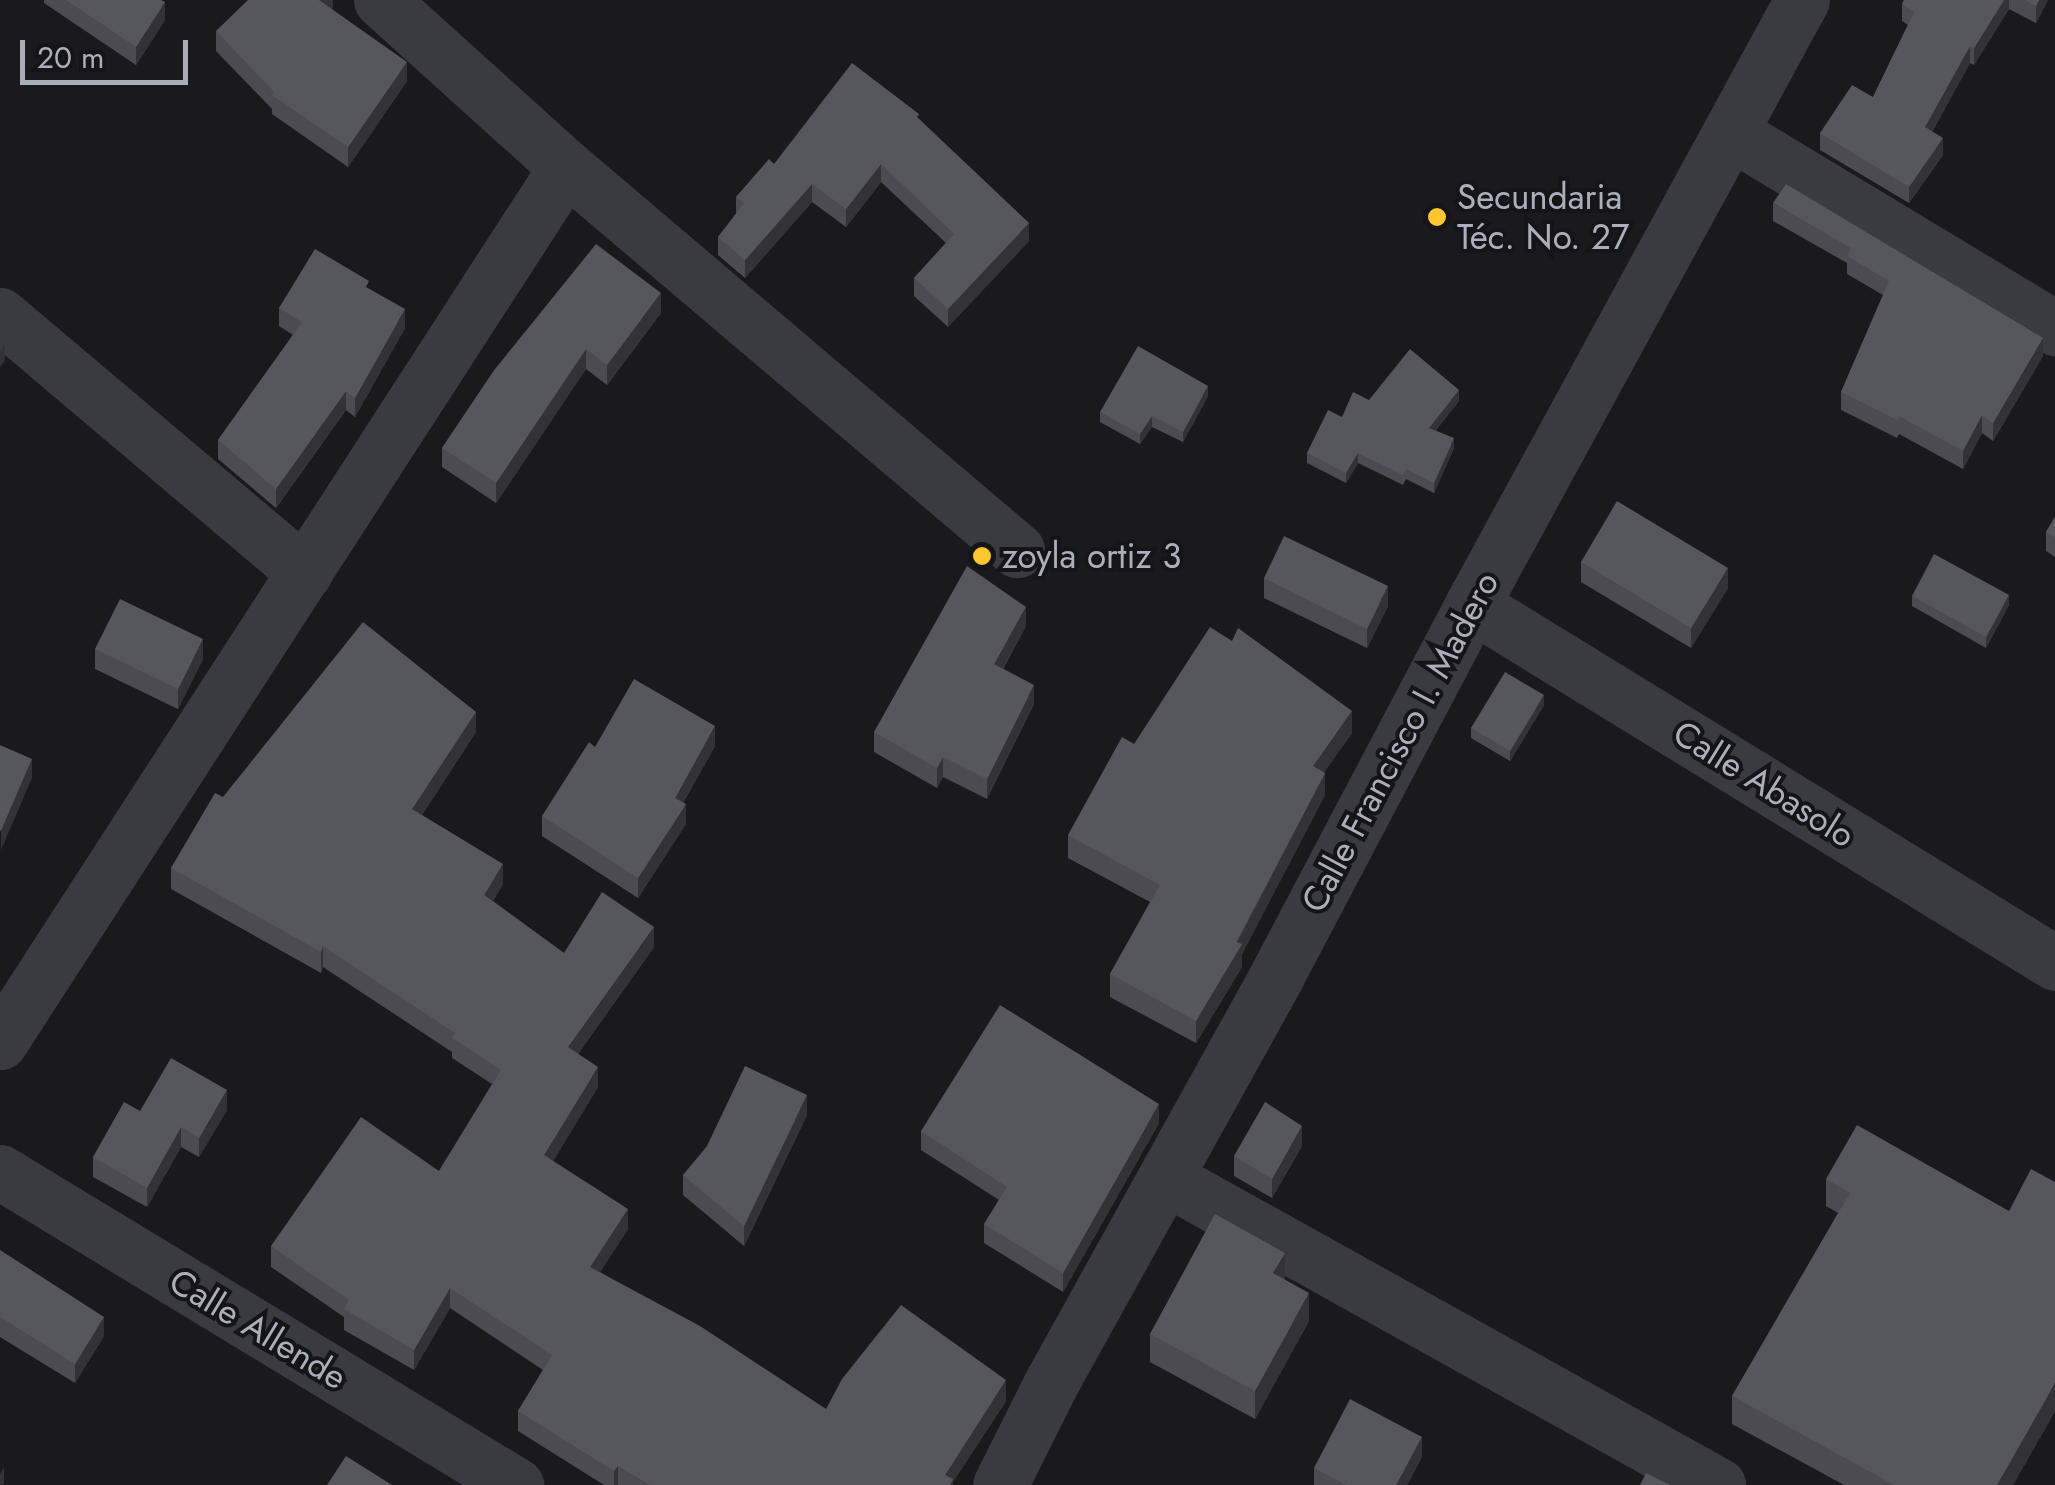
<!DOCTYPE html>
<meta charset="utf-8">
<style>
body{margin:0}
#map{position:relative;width:2055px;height:1485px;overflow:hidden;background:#1a191c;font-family:Jost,sans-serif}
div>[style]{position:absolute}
.minor>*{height:55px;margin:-27.5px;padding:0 27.5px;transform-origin:27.5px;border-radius:27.5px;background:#3a3b41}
.wall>*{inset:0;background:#4b4b51}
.shaded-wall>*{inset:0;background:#333337}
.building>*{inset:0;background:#56565d}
.dots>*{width:28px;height:28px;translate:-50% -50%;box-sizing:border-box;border:5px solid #151417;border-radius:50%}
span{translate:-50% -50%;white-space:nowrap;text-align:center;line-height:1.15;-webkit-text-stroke:8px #151417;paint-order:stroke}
.poi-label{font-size:35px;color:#abafbc}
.left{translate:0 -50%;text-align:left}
.street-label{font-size:35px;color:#abafbc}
.scale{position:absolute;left:20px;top:40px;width:168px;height:45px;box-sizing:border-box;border:5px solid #abafbc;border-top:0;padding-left:12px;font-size:30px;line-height:35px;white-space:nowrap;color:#abafbc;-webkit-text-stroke:8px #151417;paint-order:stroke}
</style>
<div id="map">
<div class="minor">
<i style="left:381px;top:0;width:249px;rotate:42.1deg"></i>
<i style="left:566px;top:167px;width:592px;rotate:40.34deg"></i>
<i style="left:1730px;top:132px;width:380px;rotate:31.1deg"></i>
<i style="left:0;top:315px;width:399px;rotate:40.2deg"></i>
<i style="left:1472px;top:605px;width:684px;rotate:31.55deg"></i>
<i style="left:0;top:1042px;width:1042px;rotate:-57.1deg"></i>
<i style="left:0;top:1172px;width:604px;rotate:31.24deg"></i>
<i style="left:1166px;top:1178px;width:632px;rotate:29.08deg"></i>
<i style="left:1000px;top:1485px;width:112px;rotate:-63.4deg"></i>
<i style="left:1050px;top:1385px;width:469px;rotate:-61deg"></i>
<i style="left:1277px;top:975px;width:418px;rotate:-62.2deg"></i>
<i style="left:1472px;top:605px;width:689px;rotate:-61.39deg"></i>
</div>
<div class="wall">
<i style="clip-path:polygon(44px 0,161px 0,165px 20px,136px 65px,44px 3px)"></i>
<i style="clip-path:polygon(333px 0,333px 7px,331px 8px,407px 81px,348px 167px,272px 114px,272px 109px,216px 51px,216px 31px)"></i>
<i style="clip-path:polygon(1904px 0,2048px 0,2036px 23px,2009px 9px,1974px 65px,1970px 63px,1932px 132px,1943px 155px,1909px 203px,1820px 150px,1820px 133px,1873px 97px,1908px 25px,1902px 21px,1902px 4px)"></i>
<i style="clip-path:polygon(919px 119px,1029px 241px,948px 327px,914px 296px,914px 278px,946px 243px,881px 182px,846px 227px,812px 202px,745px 278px,718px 255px,718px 237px,736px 214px,736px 197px,774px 164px)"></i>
<i style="clip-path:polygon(1773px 203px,2043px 356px,1993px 441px,1982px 433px,1963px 469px,1899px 434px,1897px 438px,1841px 410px,1841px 392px,1883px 295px,1847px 274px,1847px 263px,1773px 221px)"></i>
<i style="clip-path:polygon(369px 289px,405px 328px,355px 417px,346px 410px,276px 508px,218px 459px,218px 440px,293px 335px,279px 326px,279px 308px)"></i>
<i style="clip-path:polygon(661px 313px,607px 385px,586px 369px,496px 503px,442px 467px,442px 448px,495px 369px)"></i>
<i style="clip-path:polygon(1208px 396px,1183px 442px,1152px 427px,1140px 444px,1100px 422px,1100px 412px)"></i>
<i style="clip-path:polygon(1369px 400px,1459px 401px,1436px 430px,1454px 448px,1434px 493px,1406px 479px,1403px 485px,1358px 463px,1346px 483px,1307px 463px,1307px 453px,1342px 417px)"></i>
<i style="clip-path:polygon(2055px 517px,2055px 557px,2046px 551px,2046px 532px)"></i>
<i style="clip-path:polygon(1581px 562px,1728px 588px,1691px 648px,1581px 582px)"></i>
<i style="clip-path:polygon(1264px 578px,1388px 606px,1367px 648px,1264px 598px)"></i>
<i style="clip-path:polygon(1912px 596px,2009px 605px,1986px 648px,1912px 606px)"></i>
<i style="clip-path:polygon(1026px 626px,1003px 669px,1034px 704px,987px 799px,943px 777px,937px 788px,874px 752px,874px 732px)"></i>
<i style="clip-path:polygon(95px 649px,203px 659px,178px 709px,95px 669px)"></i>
<i style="clip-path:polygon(1544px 705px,1510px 761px,1471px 738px,1471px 728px)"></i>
<i style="clip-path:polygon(476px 732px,422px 815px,503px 884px,493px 901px,564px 953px,654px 947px,578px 1054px,598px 1087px,553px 1161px,628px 1229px,600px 1272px,826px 1409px,1006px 1401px,953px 1482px,953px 1485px,604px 1485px,518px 1431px,518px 1411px,543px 1370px,450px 1308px,414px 1370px,344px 1330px,344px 1317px,271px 1267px,271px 1246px,439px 1171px,492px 1084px,452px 1058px,452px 1052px,323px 967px,321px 973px,171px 889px,171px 868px,223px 797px)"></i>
<i style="clip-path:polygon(1352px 733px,1324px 772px,1325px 795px,1242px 954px,1242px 967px,1196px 1043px,1110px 997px,1110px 974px,1150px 902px,1068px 858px,1068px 835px,1134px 744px)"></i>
<i style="clip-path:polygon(715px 746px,683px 803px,686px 824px,638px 898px,542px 836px,542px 816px,595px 747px)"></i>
<i style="clip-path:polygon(227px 1110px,199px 1157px,181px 1147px,147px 1207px,93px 1177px,93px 1157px,140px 1111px)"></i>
<i style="clip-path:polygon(807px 1115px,744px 1246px,683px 1195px,683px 1175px)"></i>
<i style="clip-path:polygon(1159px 1123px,1063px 1292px,984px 1243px,984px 1224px,999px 1200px,921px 1150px,921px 1131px)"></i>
<i style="clip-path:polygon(1302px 1146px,1272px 1198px,1234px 1176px,1234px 1156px)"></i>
<i style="clip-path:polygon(1826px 1179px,2009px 1211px,2055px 1411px,2013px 1485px,1844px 1485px,1732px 1424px,1732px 1396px,1838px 1213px,1826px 1206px)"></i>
<i style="clip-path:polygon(0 1250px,104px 1336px,75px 1383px,0 1337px)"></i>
<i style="clip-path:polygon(1309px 1321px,1255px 1419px,1150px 1362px,1150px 1334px)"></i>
<i style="clip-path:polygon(1422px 1457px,1407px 1485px,1314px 1485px,1314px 1468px)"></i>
</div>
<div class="shaded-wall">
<i style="clip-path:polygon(319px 0,333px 0,333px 7px,319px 20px)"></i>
<i style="clip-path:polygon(2004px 0,2009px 0,2009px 9px,1974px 65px,1974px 48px)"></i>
<i style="clip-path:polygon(2039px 0,2048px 0,2036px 23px,2036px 6px)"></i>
<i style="clip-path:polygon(165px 2px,165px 20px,136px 65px,136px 47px)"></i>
<i style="clip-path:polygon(1970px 46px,1970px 63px,1925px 144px,1925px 127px)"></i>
<i style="clip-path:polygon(407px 62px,407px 81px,348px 167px,348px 147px)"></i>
<i style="clip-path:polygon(1943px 138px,1943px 155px,1909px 203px,1909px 187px)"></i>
<i style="clip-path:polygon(881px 164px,881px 182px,846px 227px,846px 209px)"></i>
<i style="clip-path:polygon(812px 184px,812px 202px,745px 278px,745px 260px)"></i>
<i style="clip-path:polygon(1029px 223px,1029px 241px,948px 327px,948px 309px)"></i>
<i style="clip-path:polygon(661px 293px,661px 313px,607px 385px,607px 365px)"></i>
<i style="clip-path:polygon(405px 309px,405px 328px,355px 417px,355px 398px)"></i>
<i style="clip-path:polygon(2043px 338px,2043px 356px,1993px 441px,1993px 423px)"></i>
<i style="clip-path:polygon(5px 344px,5px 360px,0 367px,0 351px)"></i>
<i style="clip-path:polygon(586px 349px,586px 369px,496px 503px,496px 483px)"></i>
<i style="clip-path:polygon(1208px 386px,1208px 396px,1183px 442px,1183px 432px)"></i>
<i style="clip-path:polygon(1459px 390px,1459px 401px,1429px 438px,1429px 428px)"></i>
<i style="clip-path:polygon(346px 391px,346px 410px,276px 508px,276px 489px)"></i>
<i style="clip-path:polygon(1982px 415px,1982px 433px,1963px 469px,1963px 451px)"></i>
<i style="clip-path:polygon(1152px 416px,1152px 427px,1140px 444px,1140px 434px)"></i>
<i style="clip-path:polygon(1454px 438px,1454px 448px,1434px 493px,1434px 483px)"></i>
<i style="clip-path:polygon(1358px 453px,1358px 463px,1346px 483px,1346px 473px)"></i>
<i style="clip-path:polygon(1728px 568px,1728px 588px,1691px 648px,1691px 628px)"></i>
<i style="clip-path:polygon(1388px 586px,1388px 606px,1367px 648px,1367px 629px)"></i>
<i style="clip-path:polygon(2009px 595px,2009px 605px,1986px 648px,1986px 637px)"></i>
<i style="clip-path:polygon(1026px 607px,1026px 626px,994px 684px,994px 664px)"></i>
<i style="clip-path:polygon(203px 639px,203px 659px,178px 709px,178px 689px)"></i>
<i style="clip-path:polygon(1034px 685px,1034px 704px,987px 799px,987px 779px)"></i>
<i style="clip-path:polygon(1544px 695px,1544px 705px,1510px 761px,1510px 751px)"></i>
<i style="clip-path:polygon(1352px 711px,1352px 733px,1313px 788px,1313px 766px)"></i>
<i style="clip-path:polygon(476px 712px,476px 732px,412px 830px,412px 809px)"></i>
<i style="clip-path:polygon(715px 726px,715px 746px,675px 817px,675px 798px)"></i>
<i style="clip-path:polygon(943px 757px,943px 777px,937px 788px,937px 768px)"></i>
<i style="clip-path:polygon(32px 759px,32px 778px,1px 850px,1px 831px)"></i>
<i style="clip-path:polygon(1325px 773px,1325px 795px,1242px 954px,1242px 967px,1196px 1043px,1196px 1021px)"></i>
<i style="clip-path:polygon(686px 804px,686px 824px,638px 898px,638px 878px)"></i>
<i style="clip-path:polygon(503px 864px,503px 884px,484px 915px,484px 895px)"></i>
<i style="clip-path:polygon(654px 927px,654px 947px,568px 1068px,568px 1047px)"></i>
<i style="clip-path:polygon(323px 946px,323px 967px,321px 973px,321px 952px)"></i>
<i style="clip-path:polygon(598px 1067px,598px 1087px,544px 1176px,544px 1155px)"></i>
<i style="clip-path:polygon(227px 1090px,227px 1110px,199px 1157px,199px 1138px)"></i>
<i style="clip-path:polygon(807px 1095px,807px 1115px,744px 1246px,744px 1226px)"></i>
<i style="clip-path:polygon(1159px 1104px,1159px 1123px,1063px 1292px,1063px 1273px)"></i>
<i style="clip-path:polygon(1302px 1126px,1302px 1146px,1272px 1198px,1272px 1179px)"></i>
<i style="clip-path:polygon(181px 1127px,181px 1147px,147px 1207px,147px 1188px)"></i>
<i style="clip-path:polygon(628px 1209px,628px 1229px,590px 1287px,590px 1267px)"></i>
<i style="clip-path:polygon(1285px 1253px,1285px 1282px,1273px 1273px)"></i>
<i style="clip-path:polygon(450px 1288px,450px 1308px,414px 1370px,414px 1350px)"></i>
<i style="clip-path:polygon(1309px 1293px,1309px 1321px,1255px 1419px,1255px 1391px)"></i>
<i style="clip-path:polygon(104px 1317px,104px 1336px,75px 1383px,75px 1364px)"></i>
<i style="clip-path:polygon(1006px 1380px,1006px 1401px,953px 1482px,953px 1485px,945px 1485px,945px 1475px)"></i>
<i style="clip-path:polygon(2055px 1383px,2055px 1411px,2013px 1485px,1997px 1485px)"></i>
<i style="clip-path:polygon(1422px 1437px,1422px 1457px,1407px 1485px,1396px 1485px)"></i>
<i style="clip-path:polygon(618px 1466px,618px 1485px,614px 1485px,614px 1471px)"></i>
<i style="clip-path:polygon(4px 1467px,4px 1484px,0 1485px,0 1474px)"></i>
</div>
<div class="building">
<i style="clip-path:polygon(66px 0,161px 0,165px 2px,136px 47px)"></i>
<i style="clip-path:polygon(248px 0,319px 0,407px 62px,348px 147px,272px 95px,274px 92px,216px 31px)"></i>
<i style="clip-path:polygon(1904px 0,2004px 0,1974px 48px,1970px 46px,1925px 127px,1943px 138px,1909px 187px,1820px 133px,1852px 85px,1873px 97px,1914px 12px,1902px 4px)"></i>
<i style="clip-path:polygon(2025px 0,2039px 0,2036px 6px)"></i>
<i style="clip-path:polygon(852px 63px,919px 114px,917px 117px,1029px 223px,948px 309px,914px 278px,954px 234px,881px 164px,846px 209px,812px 184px,745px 260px,718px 237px,744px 203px,736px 197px,769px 159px,774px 164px)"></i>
<i style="clip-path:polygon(1786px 184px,2043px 338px,1993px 423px,1982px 415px,1963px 451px,1899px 416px,1897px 420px,1841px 392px,1889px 281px,1847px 256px,1851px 248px,1773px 203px)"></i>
<i style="clip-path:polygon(596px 244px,661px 293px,607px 365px,586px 349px,496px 483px,442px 448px,495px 369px)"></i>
<i style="clip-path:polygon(315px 249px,369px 281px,366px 287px,405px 309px,355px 398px,346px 391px,276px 489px,218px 440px,302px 322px,279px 308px)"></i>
<i style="clip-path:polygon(1138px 346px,1208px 386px,1183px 432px,1152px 416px,1140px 434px,1100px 412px)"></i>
<i style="clip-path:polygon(1410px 349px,1459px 390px,1429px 428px,1454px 438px,1434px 483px,1406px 469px,1403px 475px,1358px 453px,1346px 473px,1307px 453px,1328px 410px,1342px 417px,1353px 392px,1369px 400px)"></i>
<i style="clip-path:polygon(1617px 501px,1728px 568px,1691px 628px,1581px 562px)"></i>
<i style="clip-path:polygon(2055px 517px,2055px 537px,2046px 532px)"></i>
<i style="clip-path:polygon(1284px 536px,1388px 586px,1367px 629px,1264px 578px)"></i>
<i style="clip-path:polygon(1934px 554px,2009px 595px,1986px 637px,1912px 596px)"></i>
<i style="clip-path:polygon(967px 566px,1026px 607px,994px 664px,1034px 685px,987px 779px,943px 757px,937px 768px,874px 732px)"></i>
<i style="clip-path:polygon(120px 599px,203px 639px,178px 689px,95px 649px)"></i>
<i style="clip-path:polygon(363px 622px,476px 712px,412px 809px,503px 864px,484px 895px,564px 953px,602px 892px,654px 927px,568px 1047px,598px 1067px,544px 1155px,628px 1209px,590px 1267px,700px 1326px,826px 1409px,842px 1379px,901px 1305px,1006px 1380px,945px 1475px,953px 1479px,950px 1485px,650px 1485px,618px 1466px,614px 1471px,518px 1411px,552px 1355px,450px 1288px,414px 1350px,344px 1309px,349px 1300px,271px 1246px,361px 1117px,439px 1171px,501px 1070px,452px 1038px,455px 1033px,323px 946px,321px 952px,171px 868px,215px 793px,223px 797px)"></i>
<i style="clip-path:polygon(1210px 627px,1232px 641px,1238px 628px,1352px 711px,1313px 766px,1325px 773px,1236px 942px,1242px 944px,1196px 1021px,1110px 974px,1160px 885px,1068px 835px,1122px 737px,1134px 744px)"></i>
<i style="clip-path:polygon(1505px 672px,1544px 695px,1510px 751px,1471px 728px)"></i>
<i style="clip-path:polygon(634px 679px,715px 726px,675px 798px,686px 804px,638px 878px,542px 816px,589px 742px,595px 747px)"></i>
<i style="clip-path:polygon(0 745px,32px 759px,1px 831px,0 830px)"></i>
<i style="clip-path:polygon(1000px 1005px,1159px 1104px,1063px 1273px,984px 1224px,1007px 1187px,921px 1131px)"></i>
<i style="clip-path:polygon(171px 1058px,227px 1090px,199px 1138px,181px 1127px,147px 1188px,93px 1157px,124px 1102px,140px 1111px)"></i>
<i style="clip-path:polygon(745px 1066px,807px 1095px,744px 1226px,683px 1175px,707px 1146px)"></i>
<i style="clip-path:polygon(1265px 1102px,1302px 1126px,1272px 1179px,1234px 1156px)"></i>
<i style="clip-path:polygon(1857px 1125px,2009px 1211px,2031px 1169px,2055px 1182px,2055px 1383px,1997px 1485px,1894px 1485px,1732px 1396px,1850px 1193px,1826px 1179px)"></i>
<i style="clip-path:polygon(1215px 1214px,1285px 1253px,1273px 1273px,1309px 1293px,1255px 1391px,1150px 1334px)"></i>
<i style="clip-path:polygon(0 1250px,104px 1317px,75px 1364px,0 1317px)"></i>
<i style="clip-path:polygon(1350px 1399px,1422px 1437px,1396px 1485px,1346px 1485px,1314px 1468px)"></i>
<i style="clip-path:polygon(346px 1456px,392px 1485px,327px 1485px)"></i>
<i style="clip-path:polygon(1646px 1473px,1670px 1485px,1640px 1485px)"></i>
</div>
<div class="dots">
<i style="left:1437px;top:217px;background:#fec62f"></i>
<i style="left:982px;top:556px;background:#fec62f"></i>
</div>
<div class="poi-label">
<span class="left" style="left:1457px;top:217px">Secundaria<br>Téc. No. 27</span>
<span class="left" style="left:1002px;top:556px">zoyla ortiz 3</span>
</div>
<div class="street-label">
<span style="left:1400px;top:742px;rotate:-62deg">Calle Francisco I. Madero</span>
<span style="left:1764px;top:784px;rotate:32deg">Calle Abasolo</span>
<span style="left:258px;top:1329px;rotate:31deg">Calle Allende</span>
</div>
<div class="scale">20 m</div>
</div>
